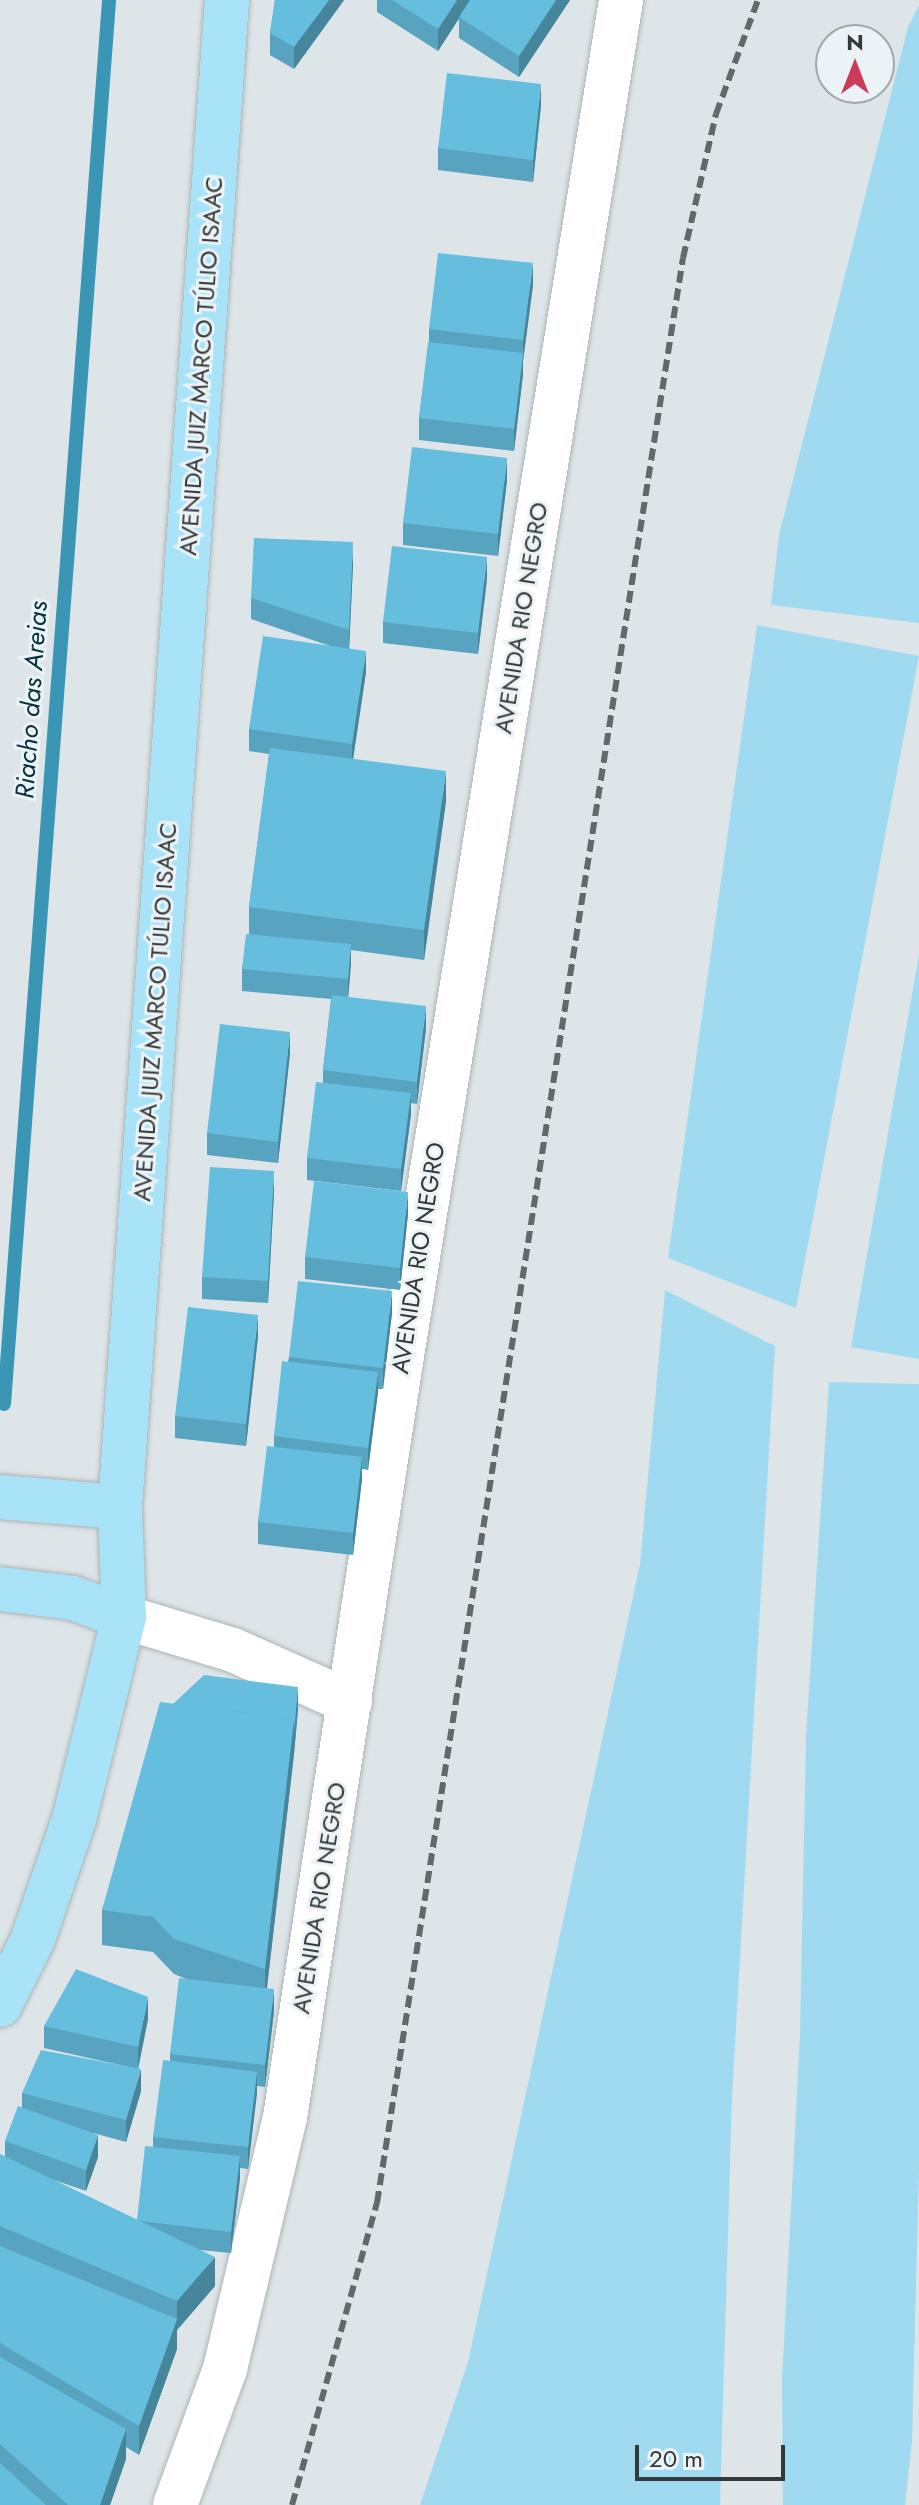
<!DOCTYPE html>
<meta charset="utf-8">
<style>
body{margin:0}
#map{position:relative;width:919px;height:2505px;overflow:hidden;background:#dde5e9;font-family:Jost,sans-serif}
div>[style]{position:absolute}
.green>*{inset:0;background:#a0daf1}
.stream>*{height:14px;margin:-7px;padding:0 7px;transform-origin:7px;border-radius:7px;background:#3b96b5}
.roads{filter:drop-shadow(0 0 2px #acb4b7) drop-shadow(0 0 2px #acb4b7)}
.minor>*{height:44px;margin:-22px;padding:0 22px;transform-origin:22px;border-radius:22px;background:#fff}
.major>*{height:44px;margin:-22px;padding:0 22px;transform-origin:22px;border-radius:22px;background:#a8e3f8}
.rail>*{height:6px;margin-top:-3px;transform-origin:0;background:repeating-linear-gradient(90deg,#64686a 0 12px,transparent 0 18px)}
.wall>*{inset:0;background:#58a3bf}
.shaded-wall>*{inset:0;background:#47859b}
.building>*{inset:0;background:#66bede}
span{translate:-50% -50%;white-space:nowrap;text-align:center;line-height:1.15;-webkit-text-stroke:6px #ebf3f6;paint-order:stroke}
.street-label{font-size:24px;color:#353839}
.water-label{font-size:26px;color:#05303d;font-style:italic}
.north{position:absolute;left:815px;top:24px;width:80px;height:80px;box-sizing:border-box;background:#ebf3f6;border:2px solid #a2a8aa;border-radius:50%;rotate:0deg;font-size:22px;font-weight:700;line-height:32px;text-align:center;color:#353839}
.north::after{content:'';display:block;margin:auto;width:28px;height:36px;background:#cb3b57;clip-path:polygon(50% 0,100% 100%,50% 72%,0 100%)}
.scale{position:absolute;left:635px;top:2445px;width:150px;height:36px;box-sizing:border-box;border:4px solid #353839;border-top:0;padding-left:10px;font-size:24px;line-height:28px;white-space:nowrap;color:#353839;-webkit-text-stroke:6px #ebf3f6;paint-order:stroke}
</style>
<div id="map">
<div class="green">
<i style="clip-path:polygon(919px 5px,919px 623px,771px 605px,779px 535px,908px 27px)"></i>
<i style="clip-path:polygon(757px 625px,919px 656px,796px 1308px,668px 1258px)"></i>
<i style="clip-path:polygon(919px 954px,919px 1359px,851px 1347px)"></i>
<i style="clip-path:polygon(665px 1290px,775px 1346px,732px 2098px,720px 2505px,420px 2505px,468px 2362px,640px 1564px)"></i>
<i style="clip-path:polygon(829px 1382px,919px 1384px,919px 2170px,912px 2441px,905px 2505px,783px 2505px,782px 2380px,800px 2035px,806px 1735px)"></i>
</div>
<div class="stream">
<i style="left:4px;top:1404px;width:1408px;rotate:-85.72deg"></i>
</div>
<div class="roads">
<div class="minor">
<i style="left:124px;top:1617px;width:114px;rotate:16.8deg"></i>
<i style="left:233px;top:1650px;width:128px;rotate:24deg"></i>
<i style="left:175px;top:2505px;width:145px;rotate:-69.8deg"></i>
<i style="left:225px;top:2369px;width:258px;rotate:-76.6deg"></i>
<i style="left:285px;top:2118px;width:765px;rotate:-81.28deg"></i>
<i style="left:401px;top:1362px;width:1380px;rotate:-80.82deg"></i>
</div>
<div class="major">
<i style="left:0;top:1497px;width:120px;rotate:4.8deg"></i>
<i style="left:0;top:1589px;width:74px;rotate:7deg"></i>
<i style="left:73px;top:1598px;width:54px;rotate:20.4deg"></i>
<i style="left:0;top:2005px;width:74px;rotate:-63.4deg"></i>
<i style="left:33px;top:1939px;width:130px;rotate:-71.1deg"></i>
<i style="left:75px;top:1816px;width:205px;rotate:-76.2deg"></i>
<i style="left:124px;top:1617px;width:110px;rotate:-92.1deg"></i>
<i style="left:120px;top:1507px;width:1511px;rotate:-85.94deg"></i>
</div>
</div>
<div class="rail">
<i style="left:292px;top:2505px;width:314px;rotate:-74.3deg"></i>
<i style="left:377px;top:2203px;width:1969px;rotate:-81.06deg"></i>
<i style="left:683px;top:258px;width:148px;rotate:-77.1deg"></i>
<i style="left:716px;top:114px;width:121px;rotate:-69.8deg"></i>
</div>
<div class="wall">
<i style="clip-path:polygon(275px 0,344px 0,294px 69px,270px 55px,270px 33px)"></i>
<i style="clip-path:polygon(377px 0,570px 0,519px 77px,459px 38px,459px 18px,438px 51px,377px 12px)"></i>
<i style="clip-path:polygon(541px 105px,533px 182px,438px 170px,438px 148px)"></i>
<i style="clip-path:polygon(533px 285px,523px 361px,523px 374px,514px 451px,419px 440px,419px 418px,429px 342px,429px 329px)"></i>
<i style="clip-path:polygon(507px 480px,498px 556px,403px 545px,403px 523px)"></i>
<i style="clip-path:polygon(353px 564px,349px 648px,366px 672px,353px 759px,446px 801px,424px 960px,351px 950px,348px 997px,426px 1028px,417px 1104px,411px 1103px,411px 1114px,401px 1191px,307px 1180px,307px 1158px,323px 1083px,323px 1070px,331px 999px,242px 991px,242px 969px,249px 934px,249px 907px,269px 754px,249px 751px,249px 729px,330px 646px,251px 619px,251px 598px)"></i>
<i style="clip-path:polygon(487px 579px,478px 654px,383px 643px,383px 622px)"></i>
<i style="clip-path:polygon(290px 1053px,278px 1163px,207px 1155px,207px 1133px)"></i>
<i style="clip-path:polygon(274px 1192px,268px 1303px,202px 1299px,202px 1277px)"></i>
<i style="clip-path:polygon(408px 1214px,400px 1290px,305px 1279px,305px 1257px)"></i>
<i style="clip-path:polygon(392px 1313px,383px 1389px,378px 1389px,368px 1470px,362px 1469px,362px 1479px,353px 1555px,258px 1544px,258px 1522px,274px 1447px,274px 1436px,289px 1357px)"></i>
<i style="clip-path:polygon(258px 1336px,246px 1446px,175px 1438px,175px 1416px)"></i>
<i style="clip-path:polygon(173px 1704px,298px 1709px,294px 1754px,267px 1988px,274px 2011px,265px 2087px,257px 2086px,248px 2169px,240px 2168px,240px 2178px,231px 2253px,200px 2250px,215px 2286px,177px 2330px,177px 2349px,139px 2455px,126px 2447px,126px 2459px,110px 2505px,0 2505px,0 2154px,5px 2157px,5px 2141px,22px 2108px,22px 2093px,141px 2091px,126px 2142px,93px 2133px,98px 2157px,86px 2191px,51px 2179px,137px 2220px,153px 2147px,153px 2137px,170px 2061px,170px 2054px,189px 1980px,174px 1974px,153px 1952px,102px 1945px,102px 1910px)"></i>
<i style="clip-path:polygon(148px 2019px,138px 2069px,44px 2048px,44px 2026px)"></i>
</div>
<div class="shaded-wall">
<i style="clip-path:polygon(329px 0,344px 0,294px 69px,294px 47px)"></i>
<i style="clip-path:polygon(457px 0,471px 0,438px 51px,438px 29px)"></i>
<i style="clip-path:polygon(556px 0,570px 0,519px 77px,519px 56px)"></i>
<i style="clip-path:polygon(541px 84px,541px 105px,533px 182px,533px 160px)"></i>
<i style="clip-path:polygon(533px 263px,533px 285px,523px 361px,523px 340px)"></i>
<i style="clip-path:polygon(523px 353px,523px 374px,514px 451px,514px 429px)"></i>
<i style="clip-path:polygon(507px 458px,507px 480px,498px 556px,498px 534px)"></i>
<i style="clip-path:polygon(353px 542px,353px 564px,349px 652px,349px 630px)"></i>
<i style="clip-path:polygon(487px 557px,487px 579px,478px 654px,478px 633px)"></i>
<i style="clip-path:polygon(366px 651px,366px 672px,352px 766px,352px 744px)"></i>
<i style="clip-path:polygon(446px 771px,446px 801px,424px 960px,424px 930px)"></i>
<i style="clip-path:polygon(351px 944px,351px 965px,348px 1000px,348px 979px)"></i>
<i style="clip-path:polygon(426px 1006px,426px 1028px,417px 1104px,417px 1082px)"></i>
<i style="clip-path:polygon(290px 1032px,290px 1053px,278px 1163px,278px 1142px)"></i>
<i style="clip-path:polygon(411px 1093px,411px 1114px,401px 1191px,401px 1169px)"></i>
<i style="clip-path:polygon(274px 1171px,274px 1192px,268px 1303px,268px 1281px)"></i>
<i style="clip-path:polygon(408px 1192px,408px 1214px,400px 1290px,400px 1268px)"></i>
<i style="clip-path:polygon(392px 1291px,392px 1313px,383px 1389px,383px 1368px)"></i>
<i style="clip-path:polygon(258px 1315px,258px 1336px,246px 1446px,246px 1424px)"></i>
<i style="clip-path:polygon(378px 1372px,378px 1393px,368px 1470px,368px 1448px)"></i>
<i style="clip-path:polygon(362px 1457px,362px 1479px,353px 1555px,353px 1533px)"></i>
<i style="clip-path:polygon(298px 1687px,298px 1709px,294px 1754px,265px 2004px,265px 1969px)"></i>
<i style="clip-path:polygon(274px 1989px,274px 2011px,265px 2087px,265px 2065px)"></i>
<i style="clip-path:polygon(148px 1997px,148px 2019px,138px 2069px,138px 2047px)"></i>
<i style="clip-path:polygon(141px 2069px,141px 2091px,126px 2142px,126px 2120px)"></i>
<i style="clip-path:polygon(257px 2072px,257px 2094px,248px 2169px,248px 2147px)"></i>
<i style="clip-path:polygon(98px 2135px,98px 2157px,86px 2191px,86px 2170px)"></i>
<i style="clip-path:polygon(240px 2156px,240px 2178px,231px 2253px,231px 2232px)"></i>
<i style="clip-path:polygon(215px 2257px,215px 2286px,177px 2330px,177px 2349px,139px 2455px,139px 2426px,177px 2319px,177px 2301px)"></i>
<i style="clip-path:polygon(126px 2429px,126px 2459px,110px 2505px,100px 2505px)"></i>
</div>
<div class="building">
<i style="clip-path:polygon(275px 0,329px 0,294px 47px,270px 33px)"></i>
<i style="clip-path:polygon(392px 0,457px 0,438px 29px)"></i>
<i style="clip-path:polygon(470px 0,556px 0,519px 56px,459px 17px)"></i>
<i style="clip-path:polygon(447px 73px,541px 84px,533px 160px,438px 148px)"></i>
<i style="clip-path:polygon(438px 253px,533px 263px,523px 340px,429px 329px)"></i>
<i style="clip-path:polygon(428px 342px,523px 353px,514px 429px,419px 418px)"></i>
<i style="clip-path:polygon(412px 447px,507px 458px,498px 534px,403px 523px)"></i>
<i style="clip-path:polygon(254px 538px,353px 542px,349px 630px,251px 598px)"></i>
<i style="clip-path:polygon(392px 546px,487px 557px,478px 633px,383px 622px)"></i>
<i style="clip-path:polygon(263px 636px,366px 651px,352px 744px,249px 729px)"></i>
<i style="clip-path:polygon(270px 748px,446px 771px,424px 930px,249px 907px)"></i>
<i style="clip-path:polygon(246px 934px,351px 944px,348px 979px,242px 969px)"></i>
<i style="clip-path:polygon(332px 995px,426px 1006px,417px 1082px,323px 1070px)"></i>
<i style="clip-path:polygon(220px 1024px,290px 1032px,278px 1142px,207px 1133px)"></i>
<i style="clip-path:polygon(316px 1082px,411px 1093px,401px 1169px,307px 1158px)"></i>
<i style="clip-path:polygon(210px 1167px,274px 1171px,268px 1281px,202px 1277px)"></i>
<i style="clip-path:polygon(314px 1181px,408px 1192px,400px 1268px,305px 1257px)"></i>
<i style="clip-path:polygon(298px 1281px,392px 1291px,383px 1368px,289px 1357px)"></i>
<i style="clip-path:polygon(188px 1307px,258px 1315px,246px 1424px,175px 1416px)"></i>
<i style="clip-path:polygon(282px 1361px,378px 1372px,368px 1448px,274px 1436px)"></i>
<i style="clip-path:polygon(267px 1446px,362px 1457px,353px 1533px,258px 1522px)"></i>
<i style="clip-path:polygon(204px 1675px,298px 1687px,294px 1733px,294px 1719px,173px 1704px)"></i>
<i style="clip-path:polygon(160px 1702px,294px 1719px,265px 1969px,174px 1939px,153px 1917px,102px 1910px)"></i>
<i style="clip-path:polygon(76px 1969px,148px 1997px,138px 2047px,44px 2026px)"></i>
<i style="clip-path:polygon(179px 1978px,274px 1989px,265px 2065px,170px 2054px)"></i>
<i style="clip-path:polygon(41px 2050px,141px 2069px,126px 2120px,22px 2093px)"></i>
<i style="clip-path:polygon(163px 2060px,257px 2072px,248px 2147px,153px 2137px)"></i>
<i style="clip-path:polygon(18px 2106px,98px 2135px,86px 2170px,5px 2141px)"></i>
<i style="clip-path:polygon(145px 2146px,240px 2156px,231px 2232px,140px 2221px,137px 2220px)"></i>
<i style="clip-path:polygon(0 2154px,215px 2257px,177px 2301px,0 2226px)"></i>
<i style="clip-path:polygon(0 2246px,177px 2319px,139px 2426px,0 2343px)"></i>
<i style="clip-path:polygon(0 2357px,126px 2429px,100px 2505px,68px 2505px,0 2444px)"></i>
<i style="clip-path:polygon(0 2463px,46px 2505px,0 2505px)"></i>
</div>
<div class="street-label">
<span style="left:201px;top:366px;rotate:-86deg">AVENIDA JUIZ MARCO TÚLIO ISAAC</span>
<span style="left:521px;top:618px;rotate:-81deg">AVENIDA RIO NEGRO</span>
<span style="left:155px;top:1012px;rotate:-86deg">AVENIDA JUIZ MARCO TÚLIO ISAAC</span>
<span style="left:418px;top:1258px;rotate:-81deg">AVENIDA RIO NEGRO</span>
<span style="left:319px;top:1898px;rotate:-81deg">AVENIDA RIO NEGRO</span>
</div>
<div class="water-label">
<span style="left:32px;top:700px;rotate:-86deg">Riacho das Areias</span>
</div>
<div class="north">N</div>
<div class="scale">20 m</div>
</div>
